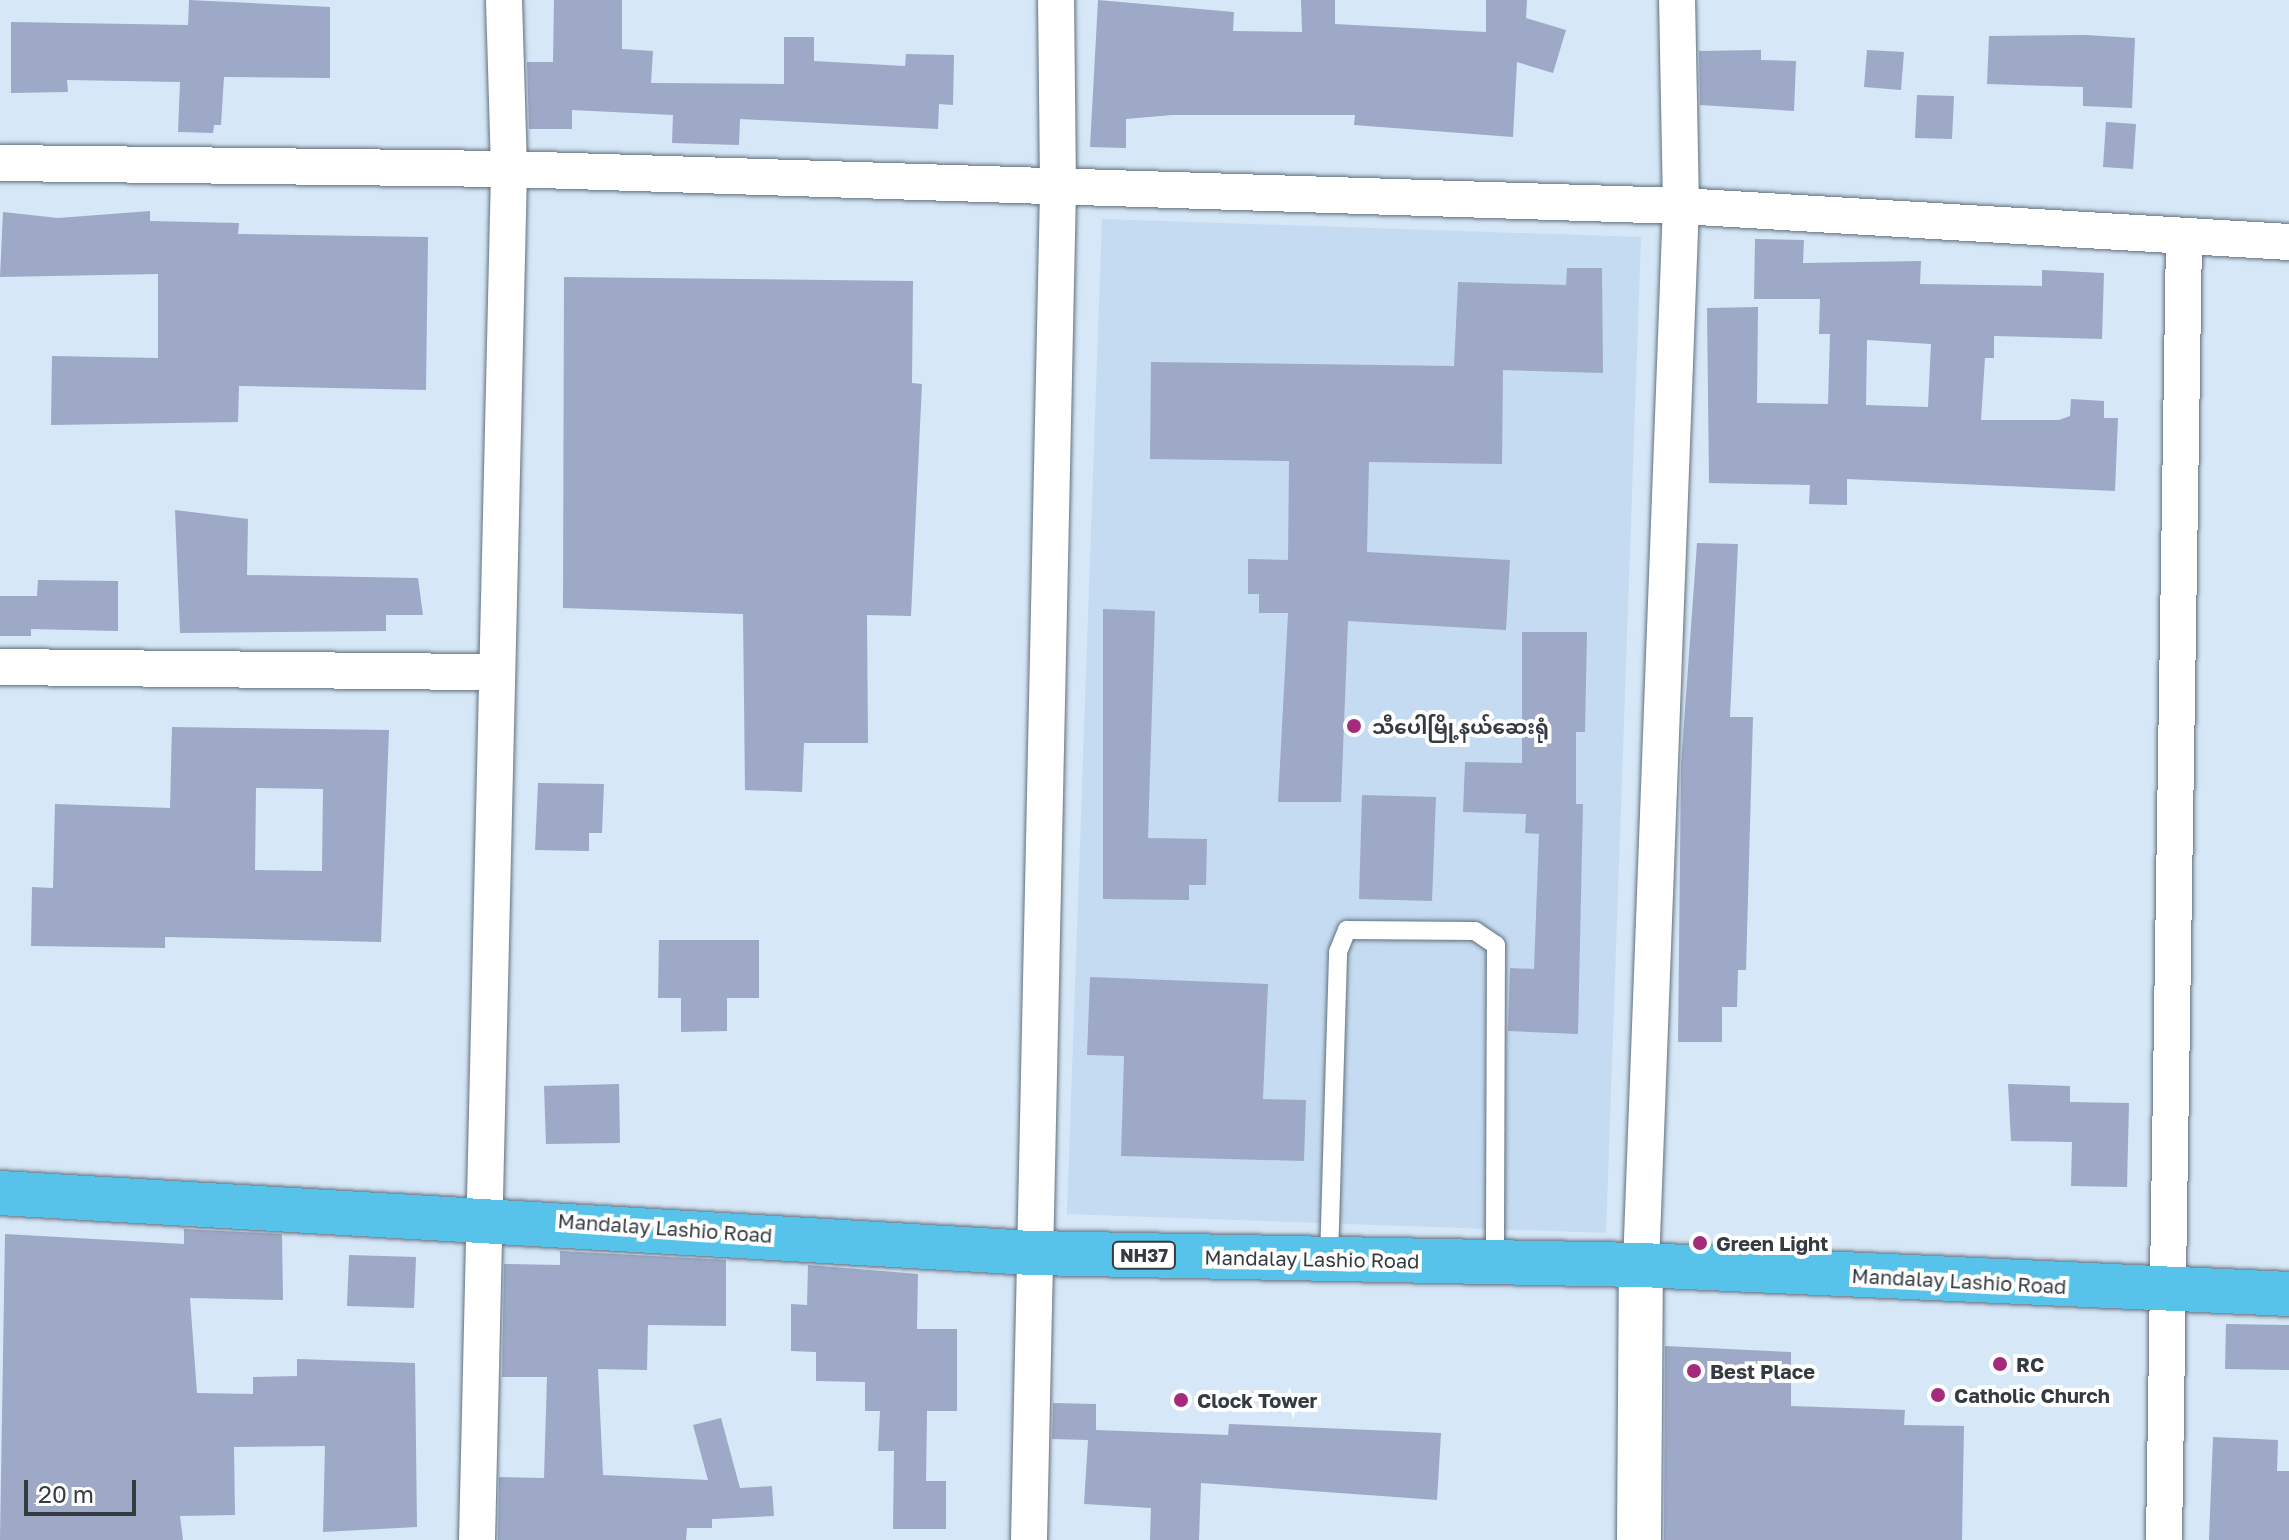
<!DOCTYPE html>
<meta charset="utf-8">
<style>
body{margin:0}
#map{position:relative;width:2289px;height:1540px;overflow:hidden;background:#d6e7f7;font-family:"Golos Text","Noto Sans Myanmar",sans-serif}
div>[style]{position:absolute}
.built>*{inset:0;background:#c5dbf1}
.building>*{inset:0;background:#9da9c7}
.roads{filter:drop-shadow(0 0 2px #61707e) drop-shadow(0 0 2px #61707e)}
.service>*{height:18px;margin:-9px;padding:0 9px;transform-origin:9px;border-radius:9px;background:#fff}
.minor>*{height:36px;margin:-18px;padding:0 18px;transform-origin:18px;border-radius:18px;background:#fff}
.secondary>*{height:44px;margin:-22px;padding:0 22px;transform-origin:22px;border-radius:22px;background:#fff}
.trunk>*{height:44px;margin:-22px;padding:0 22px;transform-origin:22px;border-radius:22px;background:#58c3ea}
.dots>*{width:22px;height:22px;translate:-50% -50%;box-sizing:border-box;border:4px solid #fff;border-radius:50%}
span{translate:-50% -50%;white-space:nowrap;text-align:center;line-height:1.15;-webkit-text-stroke:8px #fff;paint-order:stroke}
.shield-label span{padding:2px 6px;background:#fff;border:2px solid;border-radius:6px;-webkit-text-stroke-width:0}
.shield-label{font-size:18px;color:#343b41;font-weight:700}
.poi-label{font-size:20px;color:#343b41;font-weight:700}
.left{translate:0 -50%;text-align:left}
.street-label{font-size:20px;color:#343b41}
.scale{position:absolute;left:24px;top:1480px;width:112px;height:36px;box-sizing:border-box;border:4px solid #343b41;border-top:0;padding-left:10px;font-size:24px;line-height:28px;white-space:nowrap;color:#343b41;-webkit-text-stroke:6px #fff;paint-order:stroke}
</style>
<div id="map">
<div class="built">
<i style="clip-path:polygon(1102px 219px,1641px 237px,1606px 1233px,1067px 1214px)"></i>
</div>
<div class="building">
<i style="clip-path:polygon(189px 0,330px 7px,330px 78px,224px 77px,221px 125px,214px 125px,213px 133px,178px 132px,180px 82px,67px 80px,68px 92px,11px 93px,11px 22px,188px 25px)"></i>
<i style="clip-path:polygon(554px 0,622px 0,622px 49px,653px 51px,651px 83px,784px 84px,784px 37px,814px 37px,814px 61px,905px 66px,906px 54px,954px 55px,953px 105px,939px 104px,938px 129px,740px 119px,739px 145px,672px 143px,673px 115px,572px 110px,572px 129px,529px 129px,527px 62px,553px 62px)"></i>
<i style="clip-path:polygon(1098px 0,1234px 12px,1233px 31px,1302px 32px,1301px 0,1335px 0,1335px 24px,1486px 32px,1486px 0,1527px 0,1526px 18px,1566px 30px,1553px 73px,1517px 62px,1513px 137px,1354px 125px,1355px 115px,1172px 115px,1126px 119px,1126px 148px,1090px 147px)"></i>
<i style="clip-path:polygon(2086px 35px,2135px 38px,2132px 108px,2083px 106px,2083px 87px,1987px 84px,1989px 36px)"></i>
<i style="clip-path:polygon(1761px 50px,1761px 60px,1796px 61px,1794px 111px,1700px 105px,1699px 51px)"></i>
<i style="clip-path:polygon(1867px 50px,1904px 52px,1901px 90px,1864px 87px)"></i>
<i style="clip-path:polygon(1917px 95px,1954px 96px,1952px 139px,1915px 138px)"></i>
<i style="clip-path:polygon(2106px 122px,2136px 124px,2133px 169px,2103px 167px)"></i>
<i style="clip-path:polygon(150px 211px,150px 221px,239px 223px,238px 234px,428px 237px,426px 390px,239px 386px,238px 422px,51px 425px,52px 356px,158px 358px,158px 274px,0 277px,3px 212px,58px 218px)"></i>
<i style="clip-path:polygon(evenodd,1755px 239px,1804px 240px,1803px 263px,1921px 261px,1920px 284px,2042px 286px,2042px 270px,2104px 273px,2102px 339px,1994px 336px,1994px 358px,1985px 358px,1981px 420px,2059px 420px,2070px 416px,2071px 399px,2104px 401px,2104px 418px,2118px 418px,2115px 491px,1847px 479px,1847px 505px,1809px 504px,1810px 485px,1709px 483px,1707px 308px,1758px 307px,1757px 403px,1828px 404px,1830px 334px,1819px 334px,1820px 299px,1754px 299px,1755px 239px,1867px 340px,1931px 344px,1928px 407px,1866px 405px,1867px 340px)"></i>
<i style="clip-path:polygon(1567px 268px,1602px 268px,1603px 373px,1503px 370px,1502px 464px,1369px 462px,1367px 552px,1510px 560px,1506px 630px,1348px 621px,1341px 802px,1278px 802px,1288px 613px,1259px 613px,1259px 594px,1248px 594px,1248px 559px,1288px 560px,1289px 461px,1150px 459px,1151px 362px,1454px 366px,1458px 282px,1566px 285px)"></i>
<i style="clip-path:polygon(564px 277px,913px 281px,912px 383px,922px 384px,911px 616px,867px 615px,868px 743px,804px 743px,802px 792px,745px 790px,743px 614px,563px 608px)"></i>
<i style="clip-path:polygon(175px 510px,248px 519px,247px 575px,418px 578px,423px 615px,386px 615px,386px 631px,180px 633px)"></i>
<i style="clip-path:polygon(1697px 543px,1738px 544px,1730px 717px,1753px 717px,1746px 970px,1738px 970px,1737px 1007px,1722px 1007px,1722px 1042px,1678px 1042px,1681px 765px)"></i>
<i style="clip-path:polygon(38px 580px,118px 581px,118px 631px,31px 629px,31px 636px,0 636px,0 596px,37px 596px)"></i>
<i style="clip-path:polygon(1103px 609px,1155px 611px,1148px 838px,1207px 839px,1206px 885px,1189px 885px,1189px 900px,1103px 899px)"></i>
<i style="clip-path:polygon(1522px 632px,1587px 632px,1585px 732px,1576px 732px,1576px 804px,1583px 804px,1578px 1034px,1508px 1031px,1510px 968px,1534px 969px,1539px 834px,1525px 833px,1526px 814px,1463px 812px,1465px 762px,1522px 763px)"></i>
<i style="clip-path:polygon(evenodd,172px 727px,389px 730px,381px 942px,165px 937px,165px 948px,31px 946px,32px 887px,53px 888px,55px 804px,170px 808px,172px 727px,256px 788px,323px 789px,322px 871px,255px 870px,256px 788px)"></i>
<i style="clip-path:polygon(538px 783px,604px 784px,602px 833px,589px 833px,589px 851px,535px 850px)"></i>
<i style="clip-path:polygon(1362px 795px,1436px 797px,1432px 901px,1359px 899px)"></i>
<i style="clip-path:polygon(659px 940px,759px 940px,759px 998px,727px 998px,727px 1031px,681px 1032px,681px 998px,658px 998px)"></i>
<i style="clip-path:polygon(1090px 977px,1268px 984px,1263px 1099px,1306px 1100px,1304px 1161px,1121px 1156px,1124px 1056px,1087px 1055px)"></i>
<i style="clip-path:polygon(619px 1084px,620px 1143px,546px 1144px,544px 1086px)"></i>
<i style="clip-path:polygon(2008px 1084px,2070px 1086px,2070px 1102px,2129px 1103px,2127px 1187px,2071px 1186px,2072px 1142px,2011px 1141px)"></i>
<i style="clip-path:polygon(184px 1229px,282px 1234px,283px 1300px,190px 1298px,197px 1393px,253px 1394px,253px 1377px,297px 1376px,297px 1359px,415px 1363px,417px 1527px,323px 1532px,325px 1446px,234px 1447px,235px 1515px,180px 1516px,183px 1540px,0 1540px,5px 1234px,184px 1244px)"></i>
<i style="clip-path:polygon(560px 1251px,726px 1260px,726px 1326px,648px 1325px,647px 1370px,598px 1369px,603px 1475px,708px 1480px,693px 1425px,721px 1418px,740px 1488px,772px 1486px,774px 1516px,712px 1519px,712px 1528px,687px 1528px,686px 1540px,498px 1540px,499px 1477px,544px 1478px,547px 1377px,502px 1377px,504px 1264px,560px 1265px)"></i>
<i style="clip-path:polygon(349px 1255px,416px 1257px,414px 1308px,347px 1306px)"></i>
<i style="clip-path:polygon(808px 1265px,918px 1274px,917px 1329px,957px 1329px,957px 1411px,927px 1411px,926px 1481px,946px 1481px,946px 1529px,893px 1529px,894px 1451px,878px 1451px,880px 1411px,865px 1411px,865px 1382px,816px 1381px,816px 1352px,791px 1351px,791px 1304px,807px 1305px)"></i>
<i style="clip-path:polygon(2226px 1324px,2289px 1325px,2289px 1370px,2225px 1369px)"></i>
<i style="clip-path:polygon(1665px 1346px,1791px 1352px,1791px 1406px,1905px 1410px,1904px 1425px,1964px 1426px,1962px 1540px,1664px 1540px)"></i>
<i style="clip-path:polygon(1053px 1403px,1096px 1404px,1096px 1430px,1228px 1435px,1229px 1424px,1441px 1433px,1437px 1500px,1201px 1483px,1199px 1540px,1150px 1540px,1151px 1508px,1084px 1504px,1088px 1440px,1052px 1439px)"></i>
<i style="clip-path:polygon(2213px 1437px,2278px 1440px,2277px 1471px,2289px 1471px,2289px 1540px,2209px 1540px)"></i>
</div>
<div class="roads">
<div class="service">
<i style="left:1329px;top:1259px;width:307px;rotate:-88.3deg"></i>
<i style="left:1338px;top:952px;width:24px;rotate:-68deg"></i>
<i style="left:1347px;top:930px;width:128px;rotate:0.4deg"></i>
<i style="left:1475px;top:931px;width:25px;rotate:34deg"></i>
<i style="left:1496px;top:945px;width:317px;rotate:90.2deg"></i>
</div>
<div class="minor">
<i style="left:0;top:163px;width:509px;rotate:0.68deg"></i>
<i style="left:509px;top:169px;width:1173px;rotate:1.81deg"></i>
<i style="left:1681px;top:206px;width:609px;rotate:3.39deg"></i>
<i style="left:0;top:667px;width:495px;rotate:0.6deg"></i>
<i style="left:1641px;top:1265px;width:1060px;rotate:-87.84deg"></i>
<i style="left:1681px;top:206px;width:206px;rotate:-91.1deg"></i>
<i style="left:477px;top:1540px;width:1371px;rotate:-88.66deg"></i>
<i style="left:509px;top:169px;width:169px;rotate:-91.7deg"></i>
<i style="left:1029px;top:1540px;width:1353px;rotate:-88.77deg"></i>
<i style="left:1058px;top:187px;width:187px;rotate:-90.6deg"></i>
<i style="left:2164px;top:1540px;width:1301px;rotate:-89.12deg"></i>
</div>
<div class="secondary">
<i style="left:1639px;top:1540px;width:275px;rotate:-89.6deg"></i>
</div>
<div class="trunk">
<i style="left:0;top:1193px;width:1034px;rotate:3.33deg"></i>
<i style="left:1032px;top:1253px;width:609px;rotate:1.13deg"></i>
<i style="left:1641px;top:1265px;width:649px;rotate:2.56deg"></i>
</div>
</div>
<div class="dots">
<i style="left:1354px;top:726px;background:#a62a7c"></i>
<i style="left:1700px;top:1243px;background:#a62a7c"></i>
<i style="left:2000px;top:1364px;background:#a62a7c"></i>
<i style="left:1694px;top:1371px;background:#a62a7c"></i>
<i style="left:1938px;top:1395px;background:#a62a7c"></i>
<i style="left:1181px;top:1400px;background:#a62a7c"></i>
</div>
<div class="shield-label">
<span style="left:1144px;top:1255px">NH37</span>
</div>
<div class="poi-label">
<span class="left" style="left:1372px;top:726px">သီပေါမြို့နယ်ဆေးရုံ</span>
<span class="left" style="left:1716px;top:1243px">Green Light</span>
<span class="left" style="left:2016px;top:1364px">RC</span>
<span class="left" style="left:1710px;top:1371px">Best Place</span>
<span class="left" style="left:1954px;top:1395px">Catholic Church</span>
<span class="left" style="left:1197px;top:1400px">Clock Tower</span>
</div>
<div class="street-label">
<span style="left:665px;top:1228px;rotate:4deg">Mandalay Lashio Road</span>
<span style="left:1312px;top:1259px;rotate:1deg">Mandalay Lashio Road</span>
<span style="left:1959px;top:1281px;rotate:3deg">Mandalay Lashio Road</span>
</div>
<div class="scale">20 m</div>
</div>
